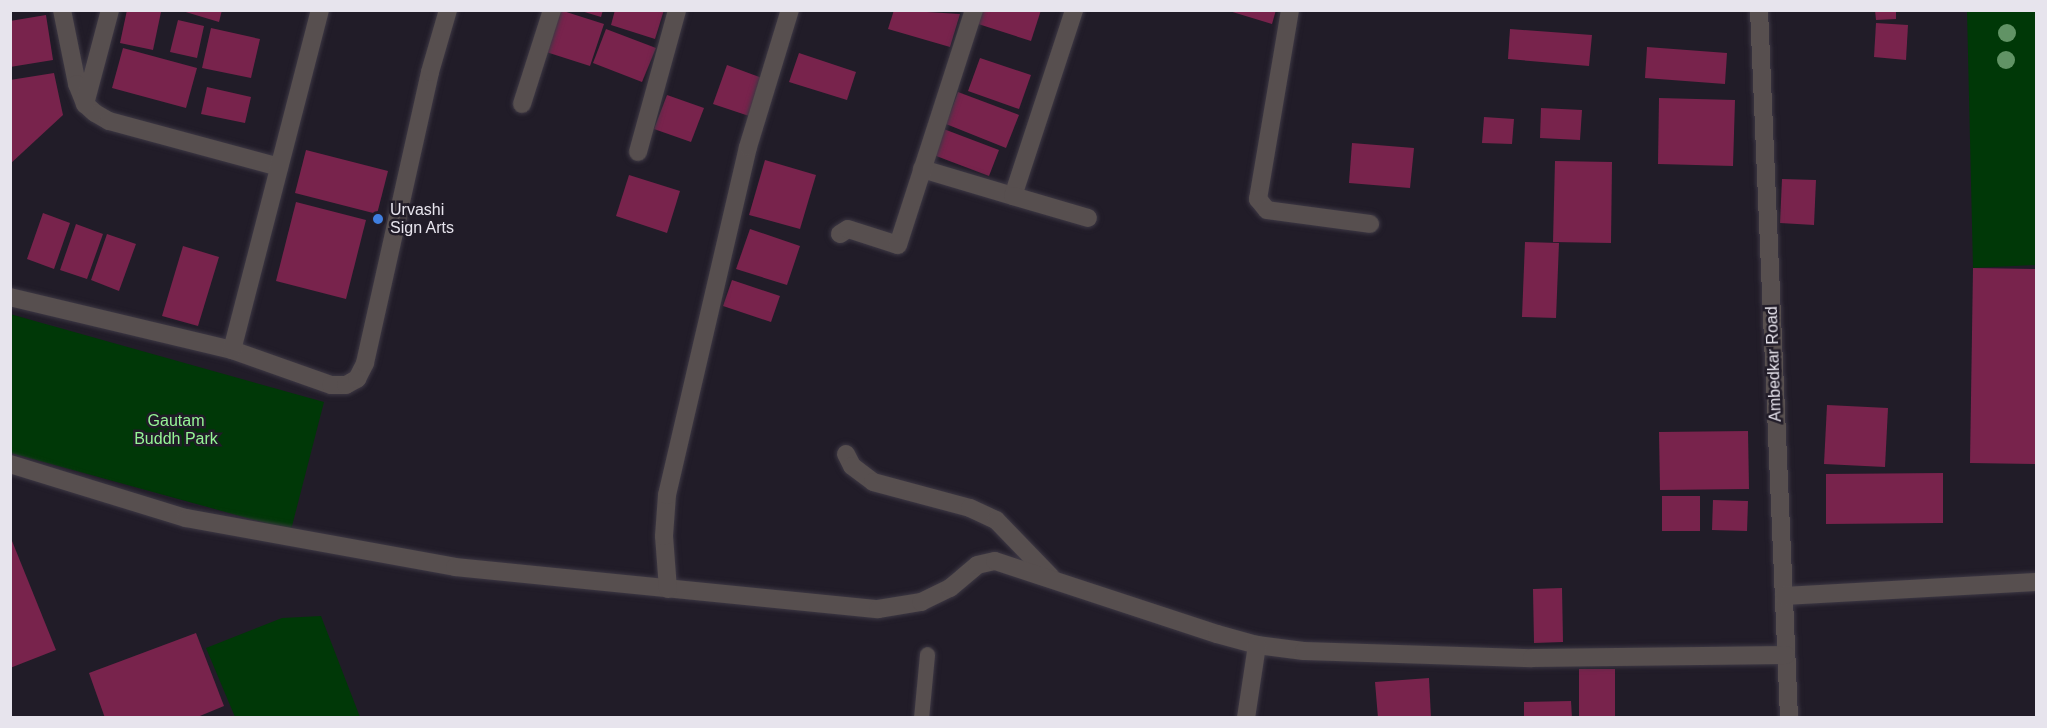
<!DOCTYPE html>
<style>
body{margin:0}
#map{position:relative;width:2047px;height:728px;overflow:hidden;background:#211c28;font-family:Arial,sans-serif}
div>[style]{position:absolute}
.green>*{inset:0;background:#003807}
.building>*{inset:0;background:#78234c}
.roads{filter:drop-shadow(0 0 2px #3d3844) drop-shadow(0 0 2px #3d3844)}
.lane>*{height:15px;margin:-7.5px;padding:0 7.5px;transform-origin:7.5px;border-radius:7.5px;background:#574f4f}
.street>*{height:18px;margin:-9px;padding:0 9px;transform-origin:9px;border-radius:9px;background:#574f4f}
.trees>*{width:18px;height:18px;margin:-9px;border-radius:50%;background:#619365}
.dots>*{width:16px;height:16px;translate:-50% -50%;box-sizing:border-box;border:3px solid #211c28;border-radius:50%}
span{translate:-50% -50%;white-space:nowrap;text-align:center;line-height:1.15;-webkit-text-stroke:5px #211c28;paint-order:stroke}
.poi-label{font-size:16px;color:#e7e4ed}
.left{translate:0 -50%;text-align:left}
.street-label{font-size:16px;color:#e7e4ed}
.park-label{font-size:16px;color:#96f597}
.frame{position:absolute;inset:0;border:12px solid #e7e4ed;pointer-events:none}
</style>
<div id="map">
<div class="green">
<i style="clip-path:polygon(1967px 11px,2036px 11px,2036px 265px,1973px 268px)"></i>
<i style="clip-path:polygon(10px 314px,324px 402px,291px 530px,11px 453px)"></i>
<i style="clip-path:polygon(321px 616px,360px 717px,235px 717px,206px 648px,282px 618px)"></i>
</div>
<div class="building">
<i style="clip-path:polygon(127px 10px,161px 12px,153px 50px,120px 43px)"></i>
<i style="clip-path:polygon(179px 10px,222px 10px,219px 22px)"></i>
<i style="clip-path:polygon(560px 10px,604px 24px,590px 66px,543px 51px)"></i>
<i style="clip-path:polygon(578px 10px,603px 10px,601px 17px)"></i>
<i style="clip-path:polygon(615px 10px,664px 10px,655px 39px,611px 25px)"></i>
<i style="clip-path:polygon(894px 10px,960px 14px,950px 47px,888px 29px)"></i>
<i style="clip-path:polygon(976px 10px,1041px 10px,1031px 41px,972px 22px)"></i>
<i style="clip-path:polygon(1226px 10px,1276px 10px,1272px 24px)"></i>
<i style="clip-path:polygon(1875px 10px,1896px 10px,1896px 19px,1876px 20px)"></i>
<i style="clip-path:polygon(46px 15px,53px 60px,10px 67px,10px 21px)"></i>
<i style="clip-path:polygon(178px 20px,204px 26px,197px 58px,170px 52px)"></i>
<i style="clip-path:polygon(1876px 23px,1908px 25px,1906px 60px,1874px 57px)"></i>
<i style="clip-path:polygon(211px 28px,260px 39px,251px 78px,202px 68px)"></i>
<i style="clip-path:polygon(606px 29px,656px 48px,642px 82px,593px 63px)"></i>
<i style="clip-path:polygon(1510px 29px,1592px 35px,1589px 66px,1508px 59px)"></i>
<i style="clip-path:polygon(1647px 47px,1727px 53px,1725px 84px,1645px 78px)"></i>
<i style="clip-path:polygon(123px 48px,197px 68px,186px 108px,112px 88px)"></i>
<i style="clip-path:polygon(799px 53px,856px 72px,847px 100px,789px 82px)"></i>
<i style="clip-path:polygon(980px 58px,1031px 75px,1019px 109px,968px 91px)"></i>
<i style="clip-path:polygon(727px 65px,765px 79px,752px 117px,713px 104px)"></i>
<i style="clip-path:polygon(54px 73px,63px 115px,10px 164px,10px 80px)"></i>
<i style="clip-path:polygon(207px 87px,251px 97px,245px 123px,201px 114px)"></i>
<i style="clip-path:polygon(958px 92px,1019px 115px,1006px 148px,946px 124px)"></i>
<i style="clip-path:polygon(667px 95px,704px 108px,691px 142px,654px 129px)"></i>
<i style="clip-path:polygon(1659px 98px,1735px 100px,1733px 166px,1658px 164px)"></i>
<i style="clip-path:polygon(1541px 108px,1582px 110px,1580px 140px,1540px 138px)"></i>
<i style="clip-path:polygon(1484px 117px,1514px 119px,1512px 144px,1482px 143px)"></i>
<i style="clip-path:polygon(941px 128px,999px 150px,989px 176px,931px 154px)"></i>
<i style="clip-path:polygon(1352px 143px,1414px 148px,1410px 188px,1349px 183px)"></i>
<i style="clip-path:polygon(306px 150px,388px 171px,377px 214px,295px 193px)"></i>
<i style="clip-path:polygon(765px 160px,816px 175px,800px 229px,749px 215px)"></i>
<i style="clip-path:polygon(1555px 161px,1612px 162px,1611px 243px,1553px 242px)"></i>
<i style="clip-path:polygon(629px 175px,680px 191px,667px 233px,616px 216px)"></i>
<i style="clip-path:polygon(1782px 179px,1816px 180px,1814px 225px,1780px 223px)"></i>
<i style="clip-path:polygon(296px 202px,366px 220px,346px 299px,276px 281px)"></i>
<i style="clip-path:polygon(43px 213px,70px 223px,54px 269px,27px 259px)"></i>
<i style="clip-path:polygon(76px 224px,103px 234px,87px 279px,60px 270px)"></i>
<i style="clip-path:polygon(750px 229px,800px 246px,787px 285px,736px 269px)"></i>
<i style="clip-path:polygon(107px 234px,136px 244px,119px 291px,91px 280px)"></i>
<i style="clip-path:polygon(1525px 242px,1559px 243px,1556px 318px,1522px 317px)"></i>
<i style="clip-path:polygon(183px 246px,219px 257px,198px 326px,162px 316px)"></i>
<i style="clip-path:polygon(1973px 268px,2036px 269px,2036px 464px,1970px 463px)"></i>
<i style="clip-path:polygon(732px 280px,780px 296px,771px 322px,723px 306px)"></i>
<i style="clip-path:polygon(1827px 405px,1888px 408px,1885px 467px,1824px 464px)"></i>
<i style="clip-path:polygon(1748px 431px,1749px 489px,1660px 490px,1659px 432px)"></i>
<i style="clip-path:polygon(1943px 473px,1943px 523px,1826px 524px,1826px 474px)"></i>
<i style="clip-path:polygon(1662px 496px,1700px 496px,1700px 531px,1662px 531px)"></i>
<i style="clip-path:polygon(1713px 500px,1748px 501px,1747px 531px,1712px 530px)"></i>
<i style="clip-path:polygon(10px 536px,56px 650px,10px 668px)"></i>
<i style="clip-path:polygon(1562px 588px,1563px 642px,1534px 643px,1533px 589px)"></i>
<i style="clip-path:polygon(196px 633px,224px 706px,195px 718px,105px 718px,89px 673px)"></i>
<i style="clip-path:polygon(1579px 669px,1615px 669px,1615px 718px,1579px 718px)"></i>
<i style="clip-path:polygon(1429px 678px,1431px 718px,1378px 718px,1375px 682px)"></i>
<i style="clip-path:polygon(1571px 701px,1572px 718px,1524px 718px,1524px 702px)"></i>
</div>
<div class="roads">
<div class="lane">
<i style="left:921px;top:718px;width:64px;rotate:-84.6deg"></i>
</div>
<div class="street">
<i style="left:62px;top:10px;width:76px;rotate:78.5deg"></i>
<i style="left:77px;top:84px;width:22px;rotate:68deg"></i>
<i style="left:85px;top:104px;width:13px;rotate:42deg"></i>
<i style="left:95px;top:113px;width:16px;rotate:30deg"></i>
<i style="left:109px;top:121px;width:176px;rotate:15.1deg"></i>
<i style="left:1290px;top:10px;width:192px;rotate:99.6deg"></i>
<i style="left:1258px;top:199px;width:14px;rotate:51deg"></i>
<i style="left:1267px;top:210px;width:104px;rotate:7.7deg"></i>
<i style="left:1759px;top:10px;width:709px;rotate:87.57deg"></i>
<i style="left:85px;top:104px;width:97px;rotate:-75.1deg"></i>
<i style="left:522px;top:104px;width:99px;rotate:-72.3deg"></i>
<i style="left:638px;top:152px;width:147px;rotate:-74.6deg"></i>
<i style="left:922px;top:169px;width:95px;rotate:16.5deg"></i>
<i style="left:1013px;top:196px;width:196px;rotate:-71.8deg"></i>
<i style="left:1013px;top:196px;width:78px;rotate:16.3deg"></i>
<i style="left:840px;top:234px;width:9px;rotate:-32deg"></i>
<i style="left:848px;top:229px;width:52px;rotate:17.7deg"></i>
<i style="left:898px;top:245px;width:247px;rotate:-72.1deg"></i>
<i style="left:10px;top:297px;width:228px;rotate:13.4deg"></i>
<i style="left:232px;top:350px;width:105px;rotate:19.5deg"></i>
<i style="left:331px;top:385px;width:15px"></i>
<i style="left:346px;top:385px;width:13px;rotate:-29deg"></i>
<i style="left:357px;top:379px;width:18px;rotate:-63deg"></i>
<i style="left:365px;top:363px;width:298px;rotate:-77.4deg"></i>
<i style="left:430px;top:72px;width:65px;rotate:-73.8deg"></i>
<i style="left:232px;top:350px;width:351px;rotate:-75.5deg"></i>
<i style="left:846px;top:454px;width:13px;rotate:63deg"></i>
<i style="left:852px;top:466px;width:26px;rotate:37deg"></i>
<i style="left:873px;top:482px;width:100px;rotate:15deg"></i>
<i style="left:970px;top:508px;width:29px;rotate:25deg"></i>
<i style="left:996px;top:520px;width:79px;rotate:46deg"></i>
<i style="left:10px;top:464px;width:184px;rotate:17.1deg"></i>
<i style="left:186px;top:518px;width:273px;rotate:10.3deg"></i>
<i style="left:455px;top:567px;width:425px;rotate:5.7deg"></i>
<i style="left:878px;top:609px;width:44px;rotate:-9.2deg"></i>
<i style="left:921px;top:602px;width:32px;rotate:-26deg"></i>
<i style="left:950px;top:588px;width:35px;rotate:-40deg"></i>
<i style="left:977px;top:565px;width:18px;rotate:-13deg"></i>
<i style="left:995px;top:561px;width:234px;rotate:18.2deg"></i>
<i style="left:1217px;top:634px;width:41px;rotate:15.4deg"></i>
<i style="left:1257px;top:645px;width:47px;rotate:7.3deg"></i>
<i style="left:1304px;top:651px;width:228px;rotate:1.8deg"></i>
<i style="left:1532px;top:658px;width:254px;rotate:-0.7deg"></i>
<i style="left:668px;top:589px;width:53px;rotate:-94.3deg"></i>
<i style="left:664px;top:536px;width:41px;rotate:-85.8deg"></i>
<i style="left:667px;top:495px;width:357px;rotate:-76.9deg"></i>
<i style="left:748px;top:147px;width:143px;rotate:-73deg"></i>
<i style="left:1784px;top:596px;width:252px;rotate:-3.2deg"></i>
<i style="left:1246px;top:718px;width:74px;rotate:-81.4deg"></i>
</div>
</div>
<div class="trees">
<i style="left:2007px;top:33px"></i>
<i style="left:2006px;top:60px"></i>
</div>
<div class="dots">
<i style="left:378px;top:219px;background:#3f7fe0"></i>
</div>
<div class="poi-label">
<span class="left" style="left:390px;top:219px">Urvashi<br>Sign Arts</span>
</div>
<div class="street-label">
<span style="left:1774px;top:364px;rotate:-92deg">Ambedkar Road</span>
</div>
<div class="park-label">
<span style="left:176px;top:430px">Gautam<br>Buddh Park</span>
</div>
<div class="frame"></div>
</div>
